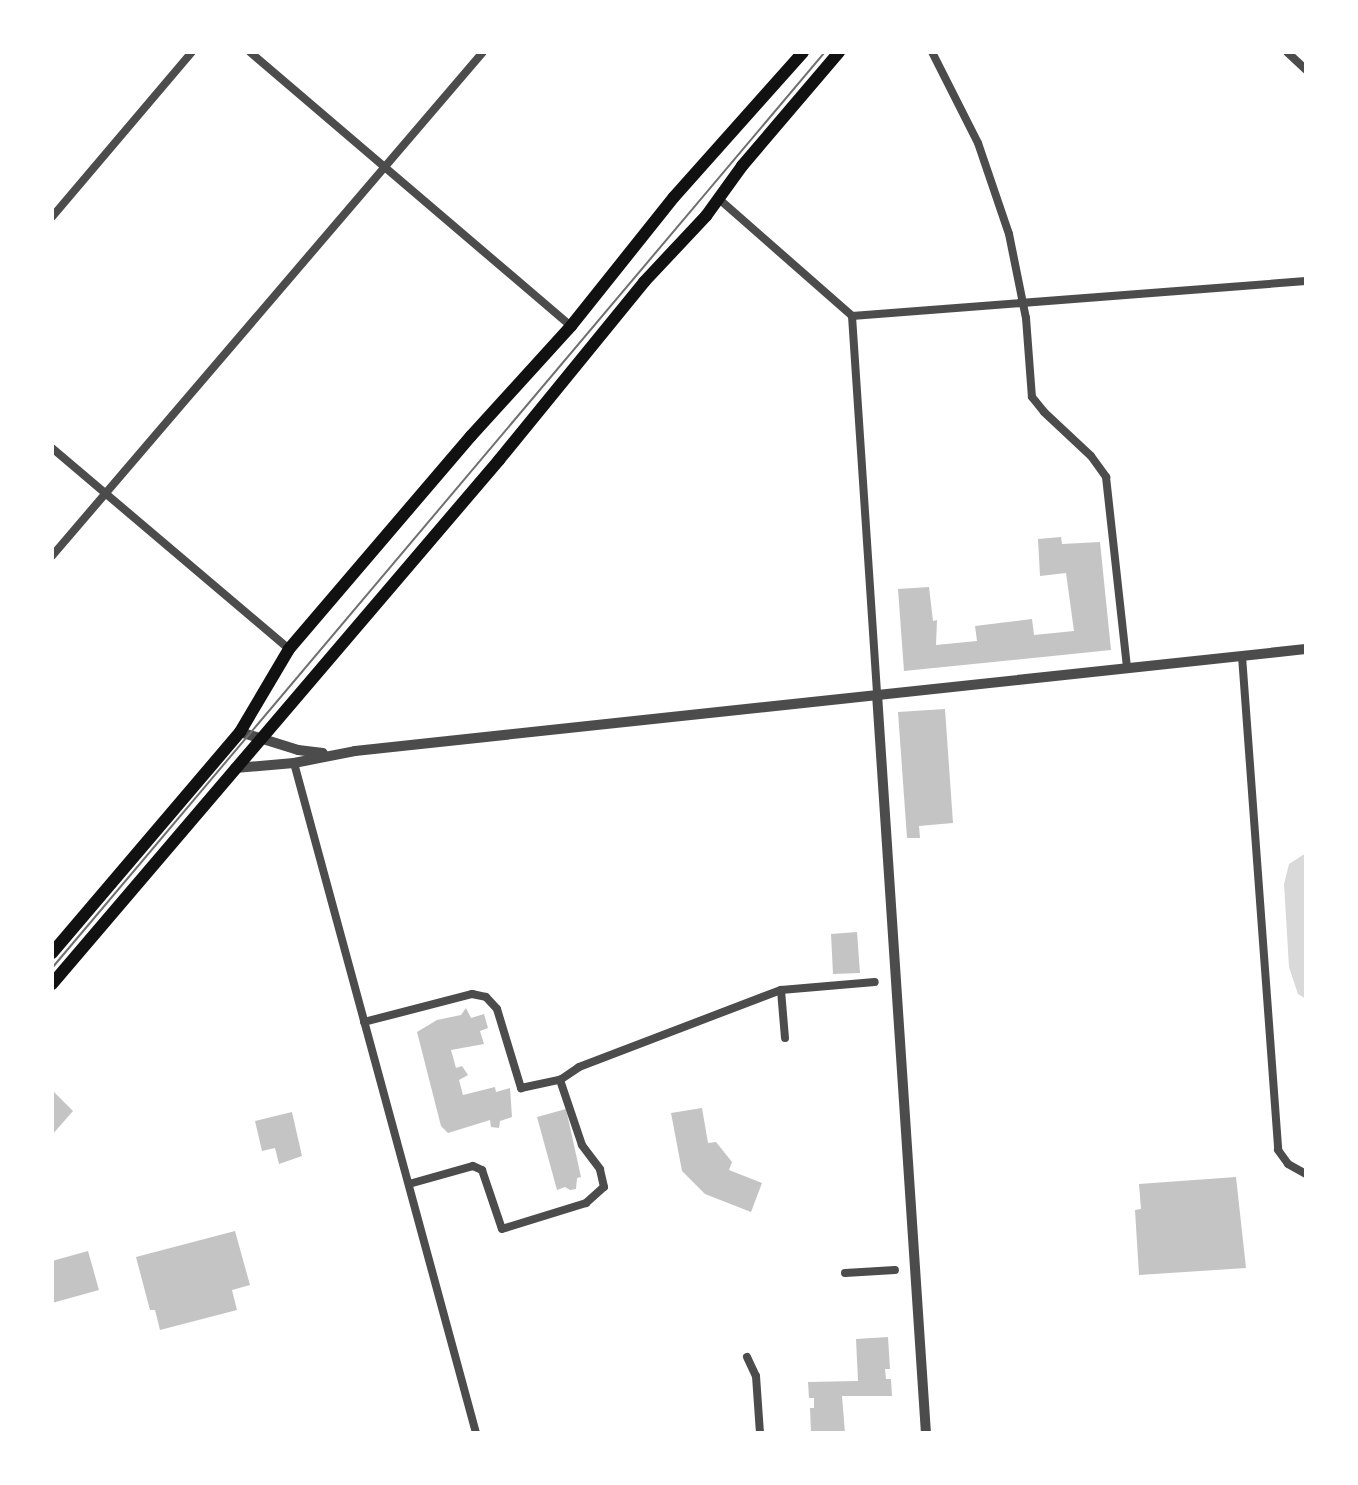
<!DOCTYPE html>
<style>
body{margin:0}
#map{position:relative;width:1358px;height:1485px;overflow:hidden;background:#fff;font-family:"PT Sans Narrow",sans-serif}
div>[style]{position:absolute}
.water>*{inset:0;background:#d9d9d9}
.building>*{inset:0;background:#c4c4c4}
.minor>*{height:8px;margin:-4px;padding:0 4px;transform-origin:4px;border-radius:4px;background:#4c4c4c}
.tertiary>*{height:10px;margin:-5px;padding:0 5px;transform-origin:5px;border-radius:5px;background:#4c4c4c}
.primary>*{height:12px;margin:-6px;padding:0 6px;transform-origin:6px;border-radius:6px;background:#111}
.tram>*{height:2px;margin:-1px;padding:0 1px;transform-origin:1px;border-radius:1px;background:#707070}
span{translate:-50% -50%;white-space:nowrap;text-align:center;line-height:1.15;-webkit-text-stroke:7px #fff;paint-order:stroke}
.frame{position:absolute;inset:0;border:54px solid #fff;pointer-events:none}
</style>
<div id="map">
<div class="water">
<i style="clip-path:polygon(1306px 853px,1306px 999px,1298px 994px,1289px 967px,1284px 884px,1289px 864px)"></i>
</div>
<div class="building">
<i style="clip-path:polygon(1061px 537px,1062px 544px,1100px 542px,1111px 650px,904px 671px,898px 589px,929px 587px,933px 621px,937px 620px,936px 645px,977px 641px,975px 626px,1032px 619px,1034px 635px,1074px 631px,1066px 573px,1040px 576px,1038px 539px)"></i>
<i style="clip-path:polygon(945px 709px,953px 823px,919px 826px,920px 838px,907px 838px,898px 712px)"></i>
<i style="clip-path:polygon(857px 932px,860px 973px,833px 974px,831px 934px)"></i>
<i style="clip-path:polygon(466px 1008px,471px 1018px,484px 1014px,488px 1028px,480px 1031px,484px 1044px,451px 1050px,456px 1068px,462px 1066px,468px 1075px,459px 1080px,463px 1095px,495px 1087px,496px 1092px,510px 1088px,512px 1117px,500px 1121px,499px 1128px,491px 1127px,490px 1120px,448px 1133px,441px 1126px,417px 1032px,437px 1020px,461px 1015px)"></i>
<i style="clip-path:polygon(52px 1090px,73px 1111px,52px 1135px)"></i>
<i style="clip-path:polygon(702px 1108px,708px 1143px,716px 1142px,732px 1162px,729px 1170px,762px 1183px,751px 1212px,705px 1194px,682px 1171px,671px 1113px)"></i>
<i style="clip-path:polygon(566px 1109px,581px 1177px,577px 1178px,576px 1189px,570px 1190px,565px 1187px,557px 1190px,537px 1117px)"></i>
<i style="clip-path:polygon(292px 1112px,302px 1156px,279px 1164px,275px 1148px,262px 1151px,255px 1121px)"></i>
<i style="clip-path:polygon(1236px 1177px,1246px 1268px,1139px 1275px,1135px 1210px,1141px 1209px,1139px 1184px)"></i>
<i style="clip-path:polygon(235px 1231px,250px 1285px,232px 1290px,237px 1310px,160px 1330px,155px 1310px,150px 1310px,136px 1257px)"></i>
<i style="clip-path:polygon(88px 1251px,99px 1290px,52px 1303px,52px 1261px)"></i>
<i style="clip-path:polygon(888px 1337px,890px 1369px,885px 1369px,886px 1379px,891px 1379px,892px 1396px,842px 1396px,845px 1433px,811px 1433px,810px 1408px,814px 1408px,814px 1398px,809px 1398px,808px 1382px,858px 1381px,856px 1339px)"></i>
</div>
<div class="minor">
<i style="left:250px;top:52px;width:422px;rotate:40.5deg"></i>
<i style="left:932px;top:52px;width:102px;rotate:63.2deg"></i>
<i style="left:978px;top:143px;width:96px;rotate:71.2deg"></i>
<i style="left:1009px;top:234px;width:86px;rotate:78.6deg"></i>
<i style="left:1026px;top:318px;width:79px;rotate:85.7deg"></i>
<i style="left:1032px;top:397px;width:19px;rotate:51deg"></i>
<i style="left:1044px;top:412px;width:64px;rotate:43.1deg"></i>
<i style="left:1091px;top:456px;width:26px;rotate:54deg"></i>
<i style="left:1106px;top:477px;width:192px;rotate:83.7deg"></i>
<i style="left:1287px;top:52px;width:26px;rotate:43deg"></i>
<i style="left:719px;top:199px;width:177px;rotate:41.3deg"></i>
<i style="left:852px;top:316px;width:379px;rotate:86.2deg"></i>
<i style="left:52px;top:217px;width:216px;rotate:-49.7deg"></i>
<i style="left:852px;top:316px;width:455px;rotate:-4.4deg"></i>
<i style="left:52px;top:448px;width:311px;rotate:40.3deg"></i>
<i style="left:52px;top:556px;width:663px;rotate:-49.46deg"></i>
<i style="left:1242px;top:656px;width:495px;rotate:85.8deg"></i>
<i style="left:1278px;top:1150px;width:17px;rotate:54deg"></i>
<i style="left:1288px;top:1164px;width:21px;rotate:29deg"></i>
<i style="left:294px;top:763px;width:694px;rotate:74.8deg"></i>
<i style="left:364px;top:1022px;width:112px;rotate:-14.5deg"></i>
<i style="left:472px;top:994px;width:14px;rotate:12deg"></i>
<i style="left:486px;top:997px;width:16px;rotate:47deg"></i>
<i style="left:497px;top:1009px;width:83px;rotate:73.1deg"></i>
<i style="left:521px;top:1088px;width:40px;rotate:-12deg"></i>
<i style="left:560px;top:1080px;width:23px;rotate:-34deg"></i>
<i style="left:579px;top:1067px;width:216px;rotate:-20.9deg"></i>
<i style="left:785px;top:1038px;width:48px;rotate:-94.8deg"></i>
<i style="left:781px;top:990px;width:94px;rotate:-4.9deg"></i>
<i style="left:409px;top:1184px;width:66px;rotate:-15.7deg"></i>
<i style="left:473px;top:1166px;width:10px;rotate:24deg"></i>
<i style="left:482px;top:1170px;width:62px;rotate:71.3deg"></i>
<i style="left:502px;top:1229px;width:88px;rotate:-17.2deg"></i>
<i style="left:586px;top:1203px;width:24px;rotate:-42deg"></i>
<i style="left:604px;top:1187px;width:18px;rotate:-103deg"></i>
<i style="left:600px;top:1169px;width:30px;rotate:-127deg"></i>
<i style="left:582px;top:1145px;width:69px;rotate:-108.7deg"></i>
<i style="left:845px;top:1273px;width:50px;rotate:-3.4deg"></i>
<i style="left:747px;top:1357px;width:21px;rotate:65deg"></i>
<i style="left:756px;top:1376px;width:57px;rotate:86deg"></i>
</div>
<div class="tertiary">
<i style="left:877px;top:694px;width:741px;rotate:86.21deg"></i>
<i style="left:240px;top:732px;width:61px;rotate:17.2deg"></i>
<i style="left:298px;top:750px;width:25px;rotate:7deg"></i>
<i style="left:235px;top:768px;width:59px;rotate:-4.8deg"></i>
<i style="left:294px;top:763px;width:62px;rotate:-11.1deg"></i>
<i style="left:355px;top:751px;width:956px;rotate:-6.12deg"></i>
</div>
<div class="primary">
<i style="left:52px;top:953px;width:290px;rotate:-49.6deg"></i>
<i style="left:240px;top:732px;width:96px;rotate:-59.4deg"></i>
<i style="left:289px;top:649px;width:280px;rotate:-49.5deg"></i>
<i style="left:471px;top:436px;width:149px;rotate:-47.7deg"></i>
<i style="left:571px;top:326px;width:165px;rotate:-51.4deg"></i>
<i style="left:674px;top:197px;width:194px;rotate:-48.3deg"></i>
<i style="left:52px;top:984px;width:689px;rotate:-49.53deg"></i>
<i style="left:499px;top:460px;width:230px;rotate:-50.8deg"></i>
<i style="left:644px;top:282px;width:91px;rotate:-46.8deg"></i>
<i style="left:706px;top:216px;width:62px;rotate:-54.2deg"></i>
<i style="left:742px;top:166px;width:150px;rotate:-49.6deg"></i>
</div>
<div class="tram">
<i style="left:52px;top:968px;width:1199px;rotate:-49.84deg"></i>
</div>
<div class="frame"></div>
</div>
